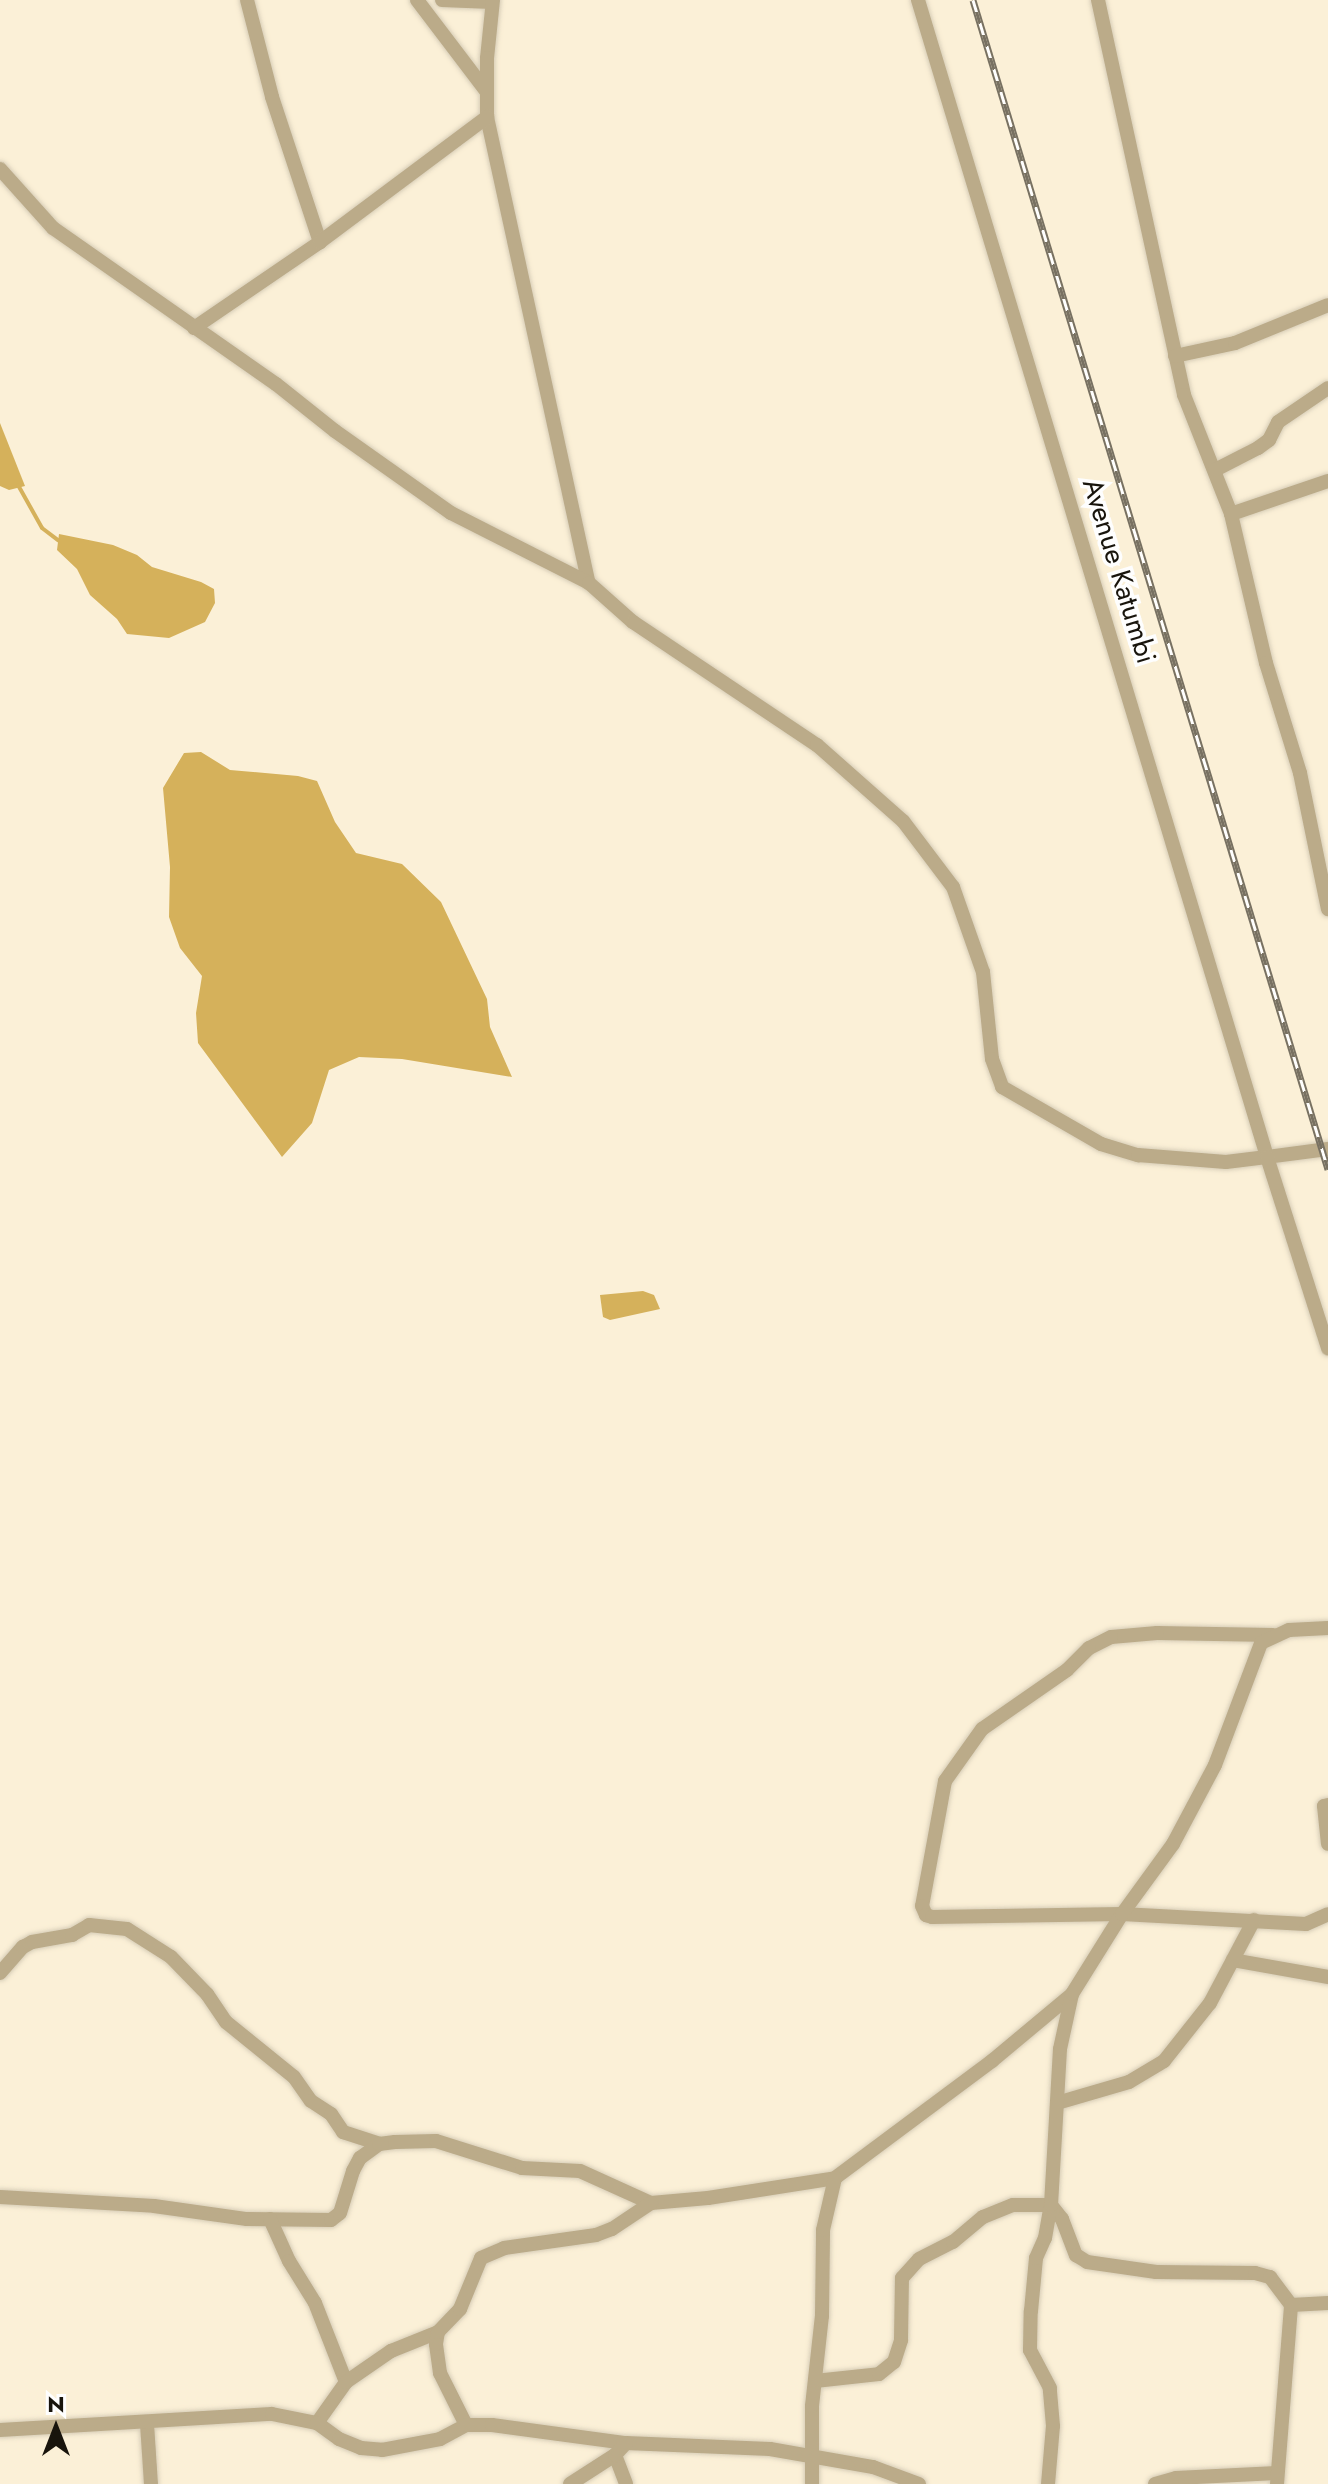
<!DOCTYPE html>
<style>
body{margin:0}
#map{position:relative;width:1328px;height:2484px;overflow:hidden;background:#fbf0d7;font-family:Jost,sans-serif}
div>[style]{position:absolute}
.water>*{inset:0;background:#d5b15b}
.stream>*{height:4px;margin:-2px;padding:0 2px;transform-origin:2px;border-radius:2px;background:#d5b15b}
.roads{filter:drop-shadow(0 0 2px #d7cdb7) drop-shadow(0 0 2px #d7cdb7)}
.minor>*{height:14px;margin:-7px;padding:0 7px;transform-origin:7px;border-radius:7px;background:#bbab89}
.rail>*{height:7px;margin-top:-3.5px;transform-origin:0;background:repeating-linear-gradient(90deg,#fefefe 0 12px,#787162 0 24px);box-sizing:border-box;border-block:2px solid #787162}
span{translate:-50% -50%;white-space:nowrap;text-align:center;line-height:1.15;-webkit-text-stroke:7px #fefefe;paint-order:stroke}
.street-label{font-size:28px;color:#18140c}
.north{position:absolute;left:16px;top:2388px;width:80px;height:80px;-webkit-text-stroke:6px #fefefe;paint-order:stroke;rotate:0deg;font-size:22px;font-weight:700;line-height:32px;text-align:center;color:#18140c}
.north::after{content:'';display:block;margin:auto;width:28px;height:36px;background:#18140c;clip-path:polygon(50% 0,100% 100%,50% 72%,0 100%)}
</style>
<div id="map">
<div class="water">
<i style="clip-path:polygon(0 423px,25px 486px,9px 490px,0 486px)"></i>
<i style="clip-path:polygon(59px 534px,113px 545px,137px 555px,152px 567px,201px 582px,214px 589px,215px 603px,205px 622px,169px 638px,127px 634px,117px 619px,90px 595px,77px 569px,57px 550px)"></i>
<i style="clip-path:polygon(201px 752px,230px 770px,298px 776px,317px 781px,335px 822px,356px 853px,402px 864px,441px 902px,487px 999px,490px 1027px,512px 1077px,402px 1059px,359px 1057px,329px 1070px,312px 1123px,282px 1157px,198px 1043px,196px 1013px,202px 976px,180px 948px,169px 917px,170px 867px,163px 788px,184px 753px)"></i>
<i style="clip-path:polygon(643px 1291px,654px 1295px,660px 1309px,610px 1320px,603px 1317px,600px 1295px)"></i>
</div>
<div class="stream">
<i style="left:18px;top:485px;width:49px;rotate:60.8deg"></i>
<i style="left:42px;top:528px;width:20px;rotate:37deg"></i>
</div>
<div class="roads">
<div class="minor">
<i style="left:247px;top:0;width:100px;rotate:75.5deg"></i>
<i style="left:272px;top:97px;width:153px;rotate:71.7deg"></i>
<i style="left:417px;top:0;width:114px;rotate:52.8deg"></i>
<i style="left:442px;top:0;width:50px;rotate:2.3deg"></i>
<i style="left:493px;top:0;width:58px;rotate:95.9deg"></i>
<i style="left:487px;top:58px;width:59px;rotate:90deg"></i>
<i style="left:487px;top:117px;width:477px;rotate:77.7deg"></i>
<i style="left:918px;top:0;width:1208px;rotate:73.21deg"></i>
<i style="left:1267px;top:1157px;width:62px;rotate:-7.5deg"></i>
<i style="left:1098px;top:0;width:404px;rotate:77.7deg"></i>
<i style="left:1184px;top:395px;width:128px;rotate:68.4deg"></i>
<i style="left:1231px;top:514px;width:153px;rotate:76.8deg"></i>
<i style="left:1266px;top:663px;width:115px;rotate:72.8deg"></i>
<i style="left:1300px;top:773px;width:139px;rotate:78.4deg"></i>
<i style="left:0;top:169px;width:79px;rotate:48.1deg"></i>
<i style="left:53px;top:228px;width:272px;rotate:35deg"></i>
<i style="left:276px;top:384px;width:75px;rotate:38.5deg"></i>
<i style="left:335px;top:431px;width:142px;rotate:35.3deg"></i>
<i style="left:451px;top:513px;width:155px;rotate:26.9deg"></i>
<i style="left:589px;top:583px;width:59px;rotate:41.6deg"></i>
<i style="left:633px;top:622px;width:221px;rotate:33.8deg"></i>
<i style="left:817px;top:745px;width:115px;rotate:41.5deg"></i>
<i style="left:903px;top:821px;width:83px;rotate:52.9deg"></i>
<i style="left:953px;top:887px;width:90px;rotate:70.6deg"></i>
<i style="left:983px;top:972px;width:87px;rotate:84.1deg"></i>
<i style="left:992px;top:1059px;width:30px;rotate:70deg"></i>
<i style="left:1002px;top:1087px;width:114px;rotate:29.9deg"></i>
<i style="left:1101px;top:1144px;width:39px;rotate:17deg"></i>
<i style="left:1138px;top:1155px;width:88px;rotate:4.5deg"></i>
<i style="left:1226px;top:1162px;width:41px;rotate:-7deg"></i>
<i style="left:1267px;top:1157px;width:201px;rotate:72.3deg"></i>
<i style="left:194px;top:328px;width:153px;rotate:-34.3deg"></i>
<i style="left:320px;top:242px;width:209px;rotate:-36.8deg"></i>
<i style="left:1175px;top:356px;width:61px;rotate:-12.2deg"></i>
<i style="left:1235px;top:343px;width:100px;rotate:-22.2deg"></i>
<i style="left:1215px;top:470px;width:48px;rotate:-27.1deg"></i>
<i style="left:1258px;top:448px;width:14px;rotate:-36deg"></i>
<i style="left:1269px;top:440px;width:20px;rotate:-63deg"></i>
<i style="left:1278px;top:422px;width:60px;rotate:-34.2deg"></i>
<i style="left:1231px;top:514px;width:102px;rotate:-18.8deg"></i>
<i style="left:1273px;top:1635px;width:116px;rotate:-179deg"></i>
<i style="left:1157px;top:1633px;width:46px;rotate:175deg"></i>
<i style="left:1111px;top:1637px;width:25px;rotate:153deg"></i>
<i style="left:1089px;top:1648px;width:31px;rotate:135deg"></i>
<i style="left:1067px;top:1670px;width:103px;rotate:145.2deg"></i>
<i style="left:982px;top:1729px;width:64px;rotate:125.4deg"></i>
<i style="left:945px;top:1781px;width:127px;rotate:100.4deg"></i>
<i style="left:922px;top:1906px;width:10px;rotate:66deg"></i>
<i style="left:926px;top:1915px;width:6px;rotate:18deg"></i>
<i style="left:932px;top:1917px;width:190px;rotate:-0.9deg"></i>
<i style="left:1122px;top:1914px;width:184px;rotate:3.1deg"></i>
<i style="left:1306px;top:1924px;width:24px;rotate:-24deg"></i>
<i style="left:1328px;top:1805px;width:4px;rotate:166deg"></i>
<i style="left:1324px;top:1806px;width:38px;rotate:84deg"></i>
<i style="left:1233px;top:1960px;width:97px;rotate:10.1deg"></i>
<i style="left:0;top:1973px;width:35px;rotate:-49deg"></i>
<i style="left:23px;top:1947px;width:10px;rotate:-29deg"></i>
<i style="left:32px;top:1942px;width:41px;rotate:-9.9deg"></i>
<i style="left:72px;top:1935px;width:20px;rotate:-30deg"></i>
<i style="left:89px;top:1925px;width:38px;rotate:6deg"></i>
<i style="left:127px;top:1929px;width:52px;rotate:32.5deg"></i>
<i style="left:171px;top:1957px;width:52px;rotate:45.8deg"></i>
<i style="left:207px;top:1994px;width:34px;rotate:56deg"></i>
<i style="left:226px;top:2022px;width:87px;rotate:39deg"></i>
<i style="left:294px;top:2077px;width:29px;rotate:55deg"></i>
<i style="left:311px;top:2101px;width:24px;rotate:33deg"></i>
<i style="left:331px;top:2114px;width:22px;rotate:56deg"></i>
<i style="left:343px;top:2132px;width:38px;rotate:18deg"></i>
<i style="left:1057px;top:2103px;width:75px;rotate:-16.3deg"></i>
<i style="left:1129px;top:2082px;width:41px;rotate:-31deg"></i>
<i style="left:1164px;top:2061px;width:74px;rotate:-51.6deg"></i>
<i style="left:1210px;top:2003px;width:94px;rotate:-62.1deg"></i>
<i style="left:0;top:2197px;width:154px;rotate:3.3deg"></i>
<i style="left:154px;top:2206px;width:94px;rotate:8deg"></i>
<i style="left:247px;top:2219px;width:84px;rotate:0.7deg"></i>
<i style="left:331px;top:2220px;width:11px;rotate:-38deg"></i>
<i style="left:340px;top:2213px;width:44px;rotate:-72.8deg"></i>
<i style="left:353px;top:2171px;width:15px;rotate:-62deg"></i>
<i style="left:360px;top:2158px;width:24px;rotate:-36deg"></i>
<i style="left:379px;top:2144px;width:16px;rotate:-7deg"></i>
<i style="left:395px;top:2142px;width:41px;rotate:-1.4deg"></i>
<i style="left:436px;top:2141px;width:90px;rotate:17.4deg"></i>
<i style="left:522px;top:2168px;width:58px;rotate:3deg"></i>
<i style="left:580px;top:2171px;width:78px;rotate:24.3deg"></i>
<i style="left:651px;top:2203px;width:57px;rotate:-5deg"></i>
<i style="left:708px;top:2198px;width:129px;rotate:-8.9deg"></i>
<i style="left:835px;top:2178px;width:196px;rotate:-36.7deg"></i>
<i style="left:992px;top:2061px;width:104px;rotate:-39.9deg"></i>
<i style="left:270px;top:2219px;width:46px;rotate:65.7deg"></i>
<i style="left:289px;top:2261px;width:49px;rotate:58.2deg"></i>
<i style="left:315px;top:2303px;width:85px;rotate:68.6deg"></i>
<i style="left:815px;top:2381px;width:64px;rotate:-6.2deg"></i>
<i style="left:879px;top:2374px;width:19px;rotate:-39deg"></i>
<i style="left:894px;top:2362px;width:23px;rotate:-72deg"></i>
<i style="left:901px;top:2340px;width:62px;rotate:-89.1deg"></i>
<i style="left:902px;top:2278px;width:25px;rotate:-48deg"></i>
<i style="left:919px;top:2259px;width:38px;rotate:-27deg"></i>
<i style="left:953px;top:2242px;width:39px;rotate:-40deg"></i>
<i style="left:983px;top:2217px;width:32px;rotate:-22deg"></i>
<i style="left:1013px;top:2205px;width:38px"></i>
<i style="left:1051px;top:2205px;width:18px;rotate:52deg"></i>
<i style="left:1062px;top:2219px;width:39px;rotate:69deg"></i>
<i style="left:1076px;top:2255px;width:13px;rotate:32deg"></i>
<i style="left:1087px;top:2262px;width:70px;rotate:8.2deg"></i>
<i style="left:1156px;top:2272px;width:99px;rotate:0.6deg"></i>
<i style="left:1255px;top:2273px;width:16px;rotate:15deg"></i>
<i style="left:1270px;top:2277px;width:35px;rotate:53deg"></i>
<i style="left:317px;top:2423px;width:50px;rotate:-54.7deg"></i>
<i style="left:346px;top:2382px;width:55px;rotate:-34.6deg"></i>
<i style="left:391px;top:2351px;width:51px;rotate:-22deg"></i>
<i style="left:147px;top:2424px;width:60px;rotate:86.2deg"></i>
<i style="left:466px;top:2425px;width:58px;rotate:-116.6deg"></i>
<i style="left:440px;top:2373px;width:29px;rotate:-98deg"></i>
<i style="left:436px;top:2344px;width:12px;rotate:-81deg"></i>
<i style="left:438px;top:2332px;width:32px;rotate:-46deg"></i>
<i style="left:460px;top:2309px;width:55px;rotate:-67.6deg"></i>
<i style="left:481px;top:2258px;width:25px;rotate:-23deg"></i>
<i style="left:504px;top:2248px;width:93px;rotate:-8deg"></i>
<i style="left:596px;top:2235px;width:17px;rotate:-21deg"></i>
<i style="left:612px;top:2229px;width:47px;rotate:-33.7deg"></i>
<i style="left:0;top:2430px;width:272px;rotate:-3.4deg"></i>
<i style="left:272px;top:2414px;width:46px;rotate:11.3deg"></i>
<i style="left:317px;top:2423px;width:27px;rotate:36deg"></i>
<i style="left:339px;top:2439px;width:24px;rotate:22deg"></i>
<i style="left:361px;top:2448px;width:21px;rotate:5deg"></i>
<i style="left:382px;top:2450px;width:59px;rotate:-10.7deg"></i>
<i style="left:440px;top:2439px;width:30px;rotate:-28deg"></i>
<i style="left:466px;top:2425px;width:26px"></i>
<i style="left:492px;top:2425px;width:135px;rotate:7.7deg"></i>
<i style="left:626px;top:2443px;width:144px;rotate:2.4deg"></i>
<i style="left:770px;top:2449px;width:105px;rotate:9.9deg"></i>
<i style="left:873px;top:2467px;width:49px;rotate:20.3deg"></i>
<i style="left:615px;top:2455px;width:31px;rotate:69deg"></i>
<i style="left:570px;top:2484px;width:54px;rotate:-32.8deg"></i>
<i style="left:615px;top:2455px;width:16px;rotate:-47deg"></i>
<i style="left:812px;top:2484px;width:78px;rotate:-90deg"></i>
<i style="left:812px;top:2406px;width:91px;rotate:-83.7deg"></i>
<i style="left:822px;top:2316px;width:86px;rotate:-89.3deg"></i>
<i style="left:823px;top:2230px;width:53px;rotate:-77deg"></i>
<i style="left:1048px;top:2484px;width:58px;rotate:-85.1deg"></i>
<i style="left:1053px;top:2426px;width:38px;rotate:-95deg"></i>
<i style="left:1050px;top:2388px;width:43px;rotate:-117.8deg"></i>
<i style="left:1030px;top:2350px;width:39px;rotate:-89deg"></i>
<i style="left:1031px;top:2311px;width:53px;rotate:-84.6deg"></i>
<i style="left:1036px;top:2258px;width:22px;rotate:-66deg"></i>
<i style="left:1045px;top:2238px;width:34px;rotate:-80deg"></i>
<i style="left:1051px;top:2205px;width:156px;rotate:-86.7deg"></i>
<i style="left:1060px;top:2049px;width:56px;rotate:-77.7deg"></i>
<i style="left:1072px;top:1994px;width:94px;rotate:-58deg"></i>
<i style="left:1122px;top:1914px;width:87px;rotate:-53.9deg"></i>
<i style="left:1173px;top:1844px;width:89px;rotate:-62deg"></i>
<i style="left:1215px;top:1765px;width:130px;rotate:-69.3deg"></i>
<i style="left:1261px;top:1643px;width:31px;rotate:-25deg"></i>
<i style="left:1289px;top:1630px;width:39px;rotate:-3deg"></i>
<i style="left:1155px;top:2484px;width:22px;rotate:-16deg"></i>
<i style="left:1176px;top:2478px;width:101px;rotate:-2.8deg"></i>
<i style="left:1277px;top:2484px;width:180px;rotate:-85.5deg"></i>
<i style="left:1291px;top:2305px;width:37px;rotate:-3deg"></i>
</div>
</div>
<div class="rail">
<i style="left:973px;top:0;width:1222px;rotate:73.11deg"></i>
</div>
<div class="street-label">
<span style="left:1119px;top:571px;rotate:73deg">Avenue Katumbi</span>
</div>
<div class="north">N</div>
</div>
